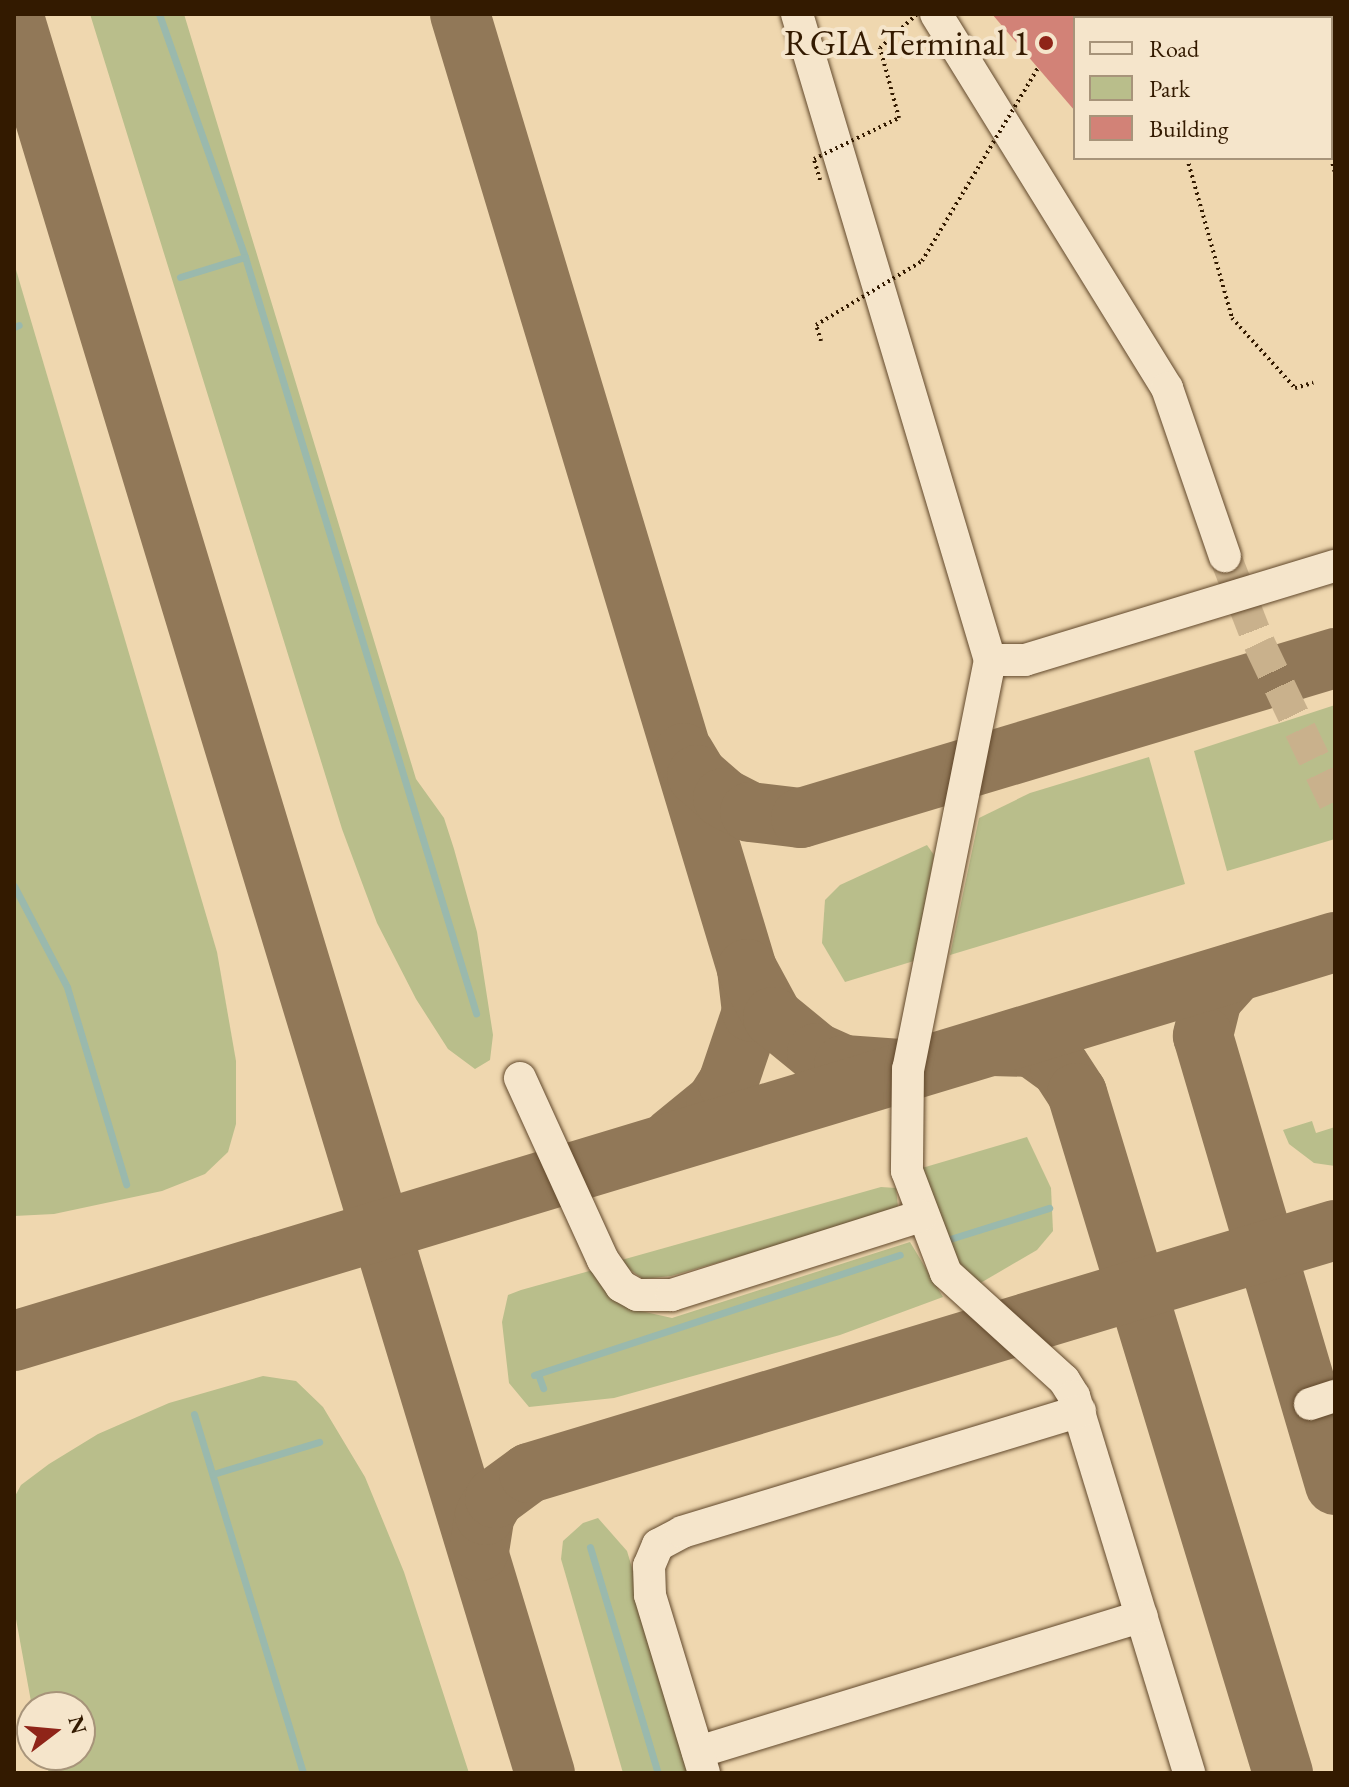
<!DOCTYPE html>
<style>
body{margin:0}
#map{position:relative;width:1349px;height:1787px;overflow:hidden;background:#efd7af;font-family:"EB Garamond",serif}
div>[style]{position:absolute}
.green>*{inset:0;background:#b9be8b}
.stream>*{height:7px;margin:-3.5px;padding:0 3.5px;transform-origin:3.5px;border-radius:3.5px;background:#9ab9ad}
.taxiway>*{height:60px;margin:-30px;padding:0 30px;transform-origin:30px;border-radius:30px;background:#917858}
.building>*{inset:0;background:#d28277}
.minor-tunnel>*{height:32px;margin-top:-16px;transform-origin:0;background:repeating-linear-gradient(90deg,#c9b18c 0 32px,transparent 0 48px)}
.path>*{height:4px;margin-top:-2px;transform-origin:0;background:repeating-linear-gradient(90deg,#331a00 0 2px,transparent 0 6px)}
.roads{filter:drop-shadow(0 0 2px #62492c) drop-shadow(0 0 2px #62492c)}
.minor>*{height:32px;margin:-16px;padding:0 16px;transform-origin:16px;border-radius:16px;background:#f5e5cb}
.path-bridge>*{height:4px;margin-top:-2px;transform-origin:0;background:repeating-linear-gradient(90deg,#331a00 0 2px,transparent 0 6px)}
.dots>*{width:22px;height:22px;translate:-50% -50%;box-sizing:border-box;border:4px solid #f5e5cb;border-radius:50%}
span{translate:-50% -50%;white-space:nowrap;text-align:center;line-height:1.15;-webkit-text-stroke:8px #f5e5cb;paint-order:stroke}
.poi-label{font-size:36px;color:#331a00}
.right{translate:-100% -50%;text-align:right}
.frame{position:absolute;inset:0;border:16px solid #331a00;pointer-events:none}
.legend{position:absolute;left:1073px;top:16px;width:260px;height:144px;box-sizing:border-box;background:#f5e5cb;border:2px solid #a7947a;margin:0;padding:10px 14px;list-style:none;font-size:24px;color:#331a00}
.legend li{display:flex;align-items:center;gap:16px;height:40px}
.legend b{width:40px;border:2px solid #a7947a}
.north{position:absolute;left:16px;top:1691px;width:80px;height:80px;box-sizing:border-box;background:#f5e5cb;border:2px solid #a7947a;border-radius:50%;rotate:74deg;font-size:22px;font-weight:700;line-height:32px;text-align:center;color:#331a00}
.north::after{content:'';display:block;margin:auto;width:28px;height:36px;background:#8f2418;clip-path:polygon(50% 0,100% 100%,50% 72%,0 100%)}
</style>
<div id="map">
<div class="green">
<i style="clip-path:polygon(90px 14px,184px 14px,416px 779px,444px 818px,454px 849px,477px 932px,493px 1035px,490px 1060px,475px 1069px,448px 1049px,416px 999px,377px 923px,342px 829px)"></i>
<i style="clip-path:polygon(14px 263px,217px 952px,236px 1061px,236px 1124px,228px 1152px,205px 1174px,162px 1191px,54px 1214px,14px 1216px)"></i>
<i style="clip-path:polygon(1335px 705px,1335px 839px,1227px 871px,1194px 751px)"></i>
<i style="clip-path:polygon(1149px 757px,1185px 884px,950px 955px,979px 818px,1030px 793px)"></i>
<i style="clip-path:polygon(927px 845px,934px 855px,914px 961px,845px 982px,822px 943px,825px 900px,840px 885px)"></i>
<i style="clip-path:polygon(1312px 1121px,1316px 1133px,1335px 1127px,1335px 1166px,1314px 1163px,1289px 1144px,1283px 1130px)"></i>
<i style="clip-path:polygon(1027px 1137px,1051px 1188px,1053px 1231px,1037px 1250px,977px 1285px,960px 1268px,922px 1168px)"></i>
<i style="clip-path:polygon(881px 1187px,896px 1188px,898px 1207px,891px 1213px,671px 1276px,643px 1279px,618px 1261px)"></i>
<i style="clip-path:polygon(910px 1242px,943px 1297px,840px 1335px,614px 1398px,529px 1407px,509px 1383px,502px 1322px,508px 1295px,521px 1290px,593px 1270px,632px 1309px,672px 1318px)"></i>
<i style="clip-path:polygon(263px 1376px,296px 1381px,323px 1407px,365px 1477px,404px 1572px,469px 1773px,49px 1773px,44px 1755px,80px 1755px,80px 1707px,32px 1707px,14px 1608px,14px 1498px,21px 1485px,49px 1464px,98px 1434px,169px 1403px)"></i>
<i style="clip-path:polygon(598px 1518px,627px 1551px,693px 1773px,623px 1773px,561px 1559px,563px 1541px,583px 1523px)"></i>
</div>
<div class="stream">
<i style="left:159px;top:14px;width:258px;rotate:70.5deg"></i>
<i style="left:245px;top:257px;width:791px;rotate:73.01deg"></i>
<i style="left:180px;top:277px;width:68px;rotate:-17.1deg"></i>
<i style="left:14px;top:327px;width:5px;rotate:-22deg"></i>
<i style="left:14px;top:886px;width:114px;rotate:62.3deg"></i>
<i style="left:67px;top:987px;width:206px;rotate:73.3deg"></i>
<i style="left:950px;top:1239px;width:104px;rotate:-17.4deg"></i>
<i style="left:538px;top:1374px;width:15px;rotate:70deg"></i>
<i style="left:534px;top:1375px;width:385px;rotate:-18.2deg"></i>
<i style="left:194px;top:1414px;width:375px;rotate:73.1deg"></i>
<i style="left:213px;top:1474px;width:111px;rotate:-16.8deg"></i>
<i style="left:590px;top:1547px;width:236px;rotate:73.3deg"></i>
</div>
<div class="taxiway">
<i style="left:460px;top:14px;width:997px;rotate:73.27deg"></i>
<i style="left:14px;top:17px;width:1835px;rotate:73.18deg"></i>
<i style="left:684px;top:753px;width:26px;rotate:59deg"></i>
<i style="left:697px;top:775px;width:35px;rotate:41deg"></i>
<i style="left:723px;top:798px;width:30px;rotate:27deg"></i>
<i style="left:750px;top:812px;width:51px;rotate:6.7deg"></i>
<i style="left:801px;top:818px;width:557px;rotate:-16.68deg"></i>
<i style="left:1236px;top:972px;width:36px;rotate:132deg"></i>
<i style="left:1212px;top:999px;width:38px;rotate:104deg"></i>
<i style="left:1203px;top:1036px;width:468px;rotate:73.6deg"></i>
<i style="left:992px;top:1046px;width:40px;rotate:1.4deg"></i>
<i style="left:1032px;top:1047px;width:34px;rotate:36deg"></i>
<i style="left:1060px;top:1067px;width:31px;rotate:57deg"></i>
<i style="left:1077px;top:1093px;width:711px;rotate:73.15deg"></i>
<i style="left:672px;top:1138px;width:57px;rotate:-39.3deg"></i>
<i style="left:716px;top:1102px;width:22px;rotate:-58deg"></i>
<i style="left:728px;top:1083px;width:75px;rotate:-71.3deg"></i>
<i style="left:752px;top:1012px;width:43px;rotate:-96.6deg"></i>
<i style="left:747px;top:969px;width:55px;rotate:61.6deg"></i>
<i style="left:773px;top:1017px;width:57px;rotate:39.3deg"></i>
<i style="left:817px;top:1053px;width:30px;rotate:24deg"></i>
<i style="left:844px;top:1065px;width:56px;rotate:4.1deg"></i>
<i style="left:14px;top:1341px;width:1380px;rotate:-16.81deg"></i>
<i style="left:479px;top:1551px;width:36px;rotate:-81deg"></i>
<i style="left:485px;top:1515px;width:20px;rotate:-60deg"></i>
<i style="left:495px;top:1498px;width:42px;rotate:-36.3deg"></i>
<i style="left:529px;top:1473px;width:842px;rotate:-16.78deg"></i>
</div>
<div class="building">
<i style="clip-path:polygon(992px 14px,1075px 14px,1075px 111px,1038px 68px)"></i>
</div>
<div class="minor-tunnel">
<i style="left:1225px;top:556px;width:93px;rotate:68.7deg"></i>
<i style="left:1259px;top:643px;width:177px;rotate:64.6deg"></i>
</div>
<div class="path">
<i style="left:1187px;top:158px;width:166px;rotate:74.3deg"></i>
<i style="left:1232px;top:318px;width:94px;rotate:48deg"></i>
<i style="left:1295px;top:388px;width:19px;rotate:-16deg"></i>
<i style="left:1331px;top:158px;width:16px;rotate:75deg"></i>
</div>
<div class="roads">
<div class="minor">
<i style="left:797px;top:14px;width:674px;rotate:73.37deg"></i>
<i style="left:990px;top:660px;width:417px;rotate:101.3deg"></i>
<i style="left:908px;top:1069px;width:102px;rotate:90.6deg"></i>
<i style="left:907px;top:1171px;width:109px;rotate:69.1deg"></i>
<i style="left:946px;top:1273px;width:159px;rotate:42.2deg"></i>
<i style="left:1064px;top:1380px;width:19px;rotate:58deg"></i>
<i style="left:1074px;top:1396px;width:394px;rotate:73deg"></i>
<i style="left:936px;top:14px;width:440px;rotate:58.3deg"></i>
<i style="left:1167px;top:388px;width:178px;rotate:71deg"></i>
<i style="left:990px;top:660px;width:35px"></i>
<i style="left:1025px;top:660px;width:324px;rotate:-16.9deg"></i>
<i style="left:520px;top:1078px;width:200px;rotate:65.5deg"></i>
<i style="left:603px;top:1260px;width:32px;rotate:55deg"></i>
<i style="left:621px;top:1286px;width:18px;rotate:29deg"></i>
<i style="left:637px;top:1295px;width:35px"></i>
<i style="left:672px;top:1295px;width:261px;rotate:-17.6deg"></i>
<i style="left:1310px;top:1404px;width:26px;rotate:-18deg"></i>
<i style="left:698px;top:1752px;width:464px;rotate:-17deg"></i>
<i style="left:704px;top:1773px;width:186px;rotate:-106.9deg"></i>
<i style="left:650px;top:1595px;width:29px;rotate:-92deg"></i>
<i style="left:649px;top:1566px;width:23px;rotate:-67deg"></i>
<i style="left:658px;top:1545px;width:27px;rotate:-28deg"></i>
<i style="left:682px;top:1532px;width:416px;rotate:-16.9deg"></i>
</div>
</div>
<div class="path-bridge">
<i style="left:820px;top:180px;width:22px;rotate:-106deg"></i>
<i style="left:814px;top:159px;width:94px;rotate:-25.8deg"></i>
<i style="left:899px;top:118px;width:73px;rotate:-105.2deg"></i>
<i style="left:880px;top:48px;width:50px;rotate:-42.6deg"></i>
<i style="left:821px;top:341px;width:17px;rotate:-107deg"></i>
<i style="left:816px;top:325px;width:124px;rotate:-31.1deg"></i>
<i style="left:922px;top:261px;width:225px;rotate:-59deg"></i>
</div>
<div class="dots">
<i style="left:1046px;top:43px;background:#8f2418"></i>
</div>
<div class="poi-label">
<span class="right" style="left:1030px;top:43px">RGIA Terminal 1</span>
</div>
<div class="frame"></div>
<ul class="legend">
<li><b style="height:10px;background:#f5e5cb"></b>Road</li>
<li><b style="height:22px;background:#b9be8b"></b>Park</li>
<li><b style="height:22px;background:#d28277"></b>Building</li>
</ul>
<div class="north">N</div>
</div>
